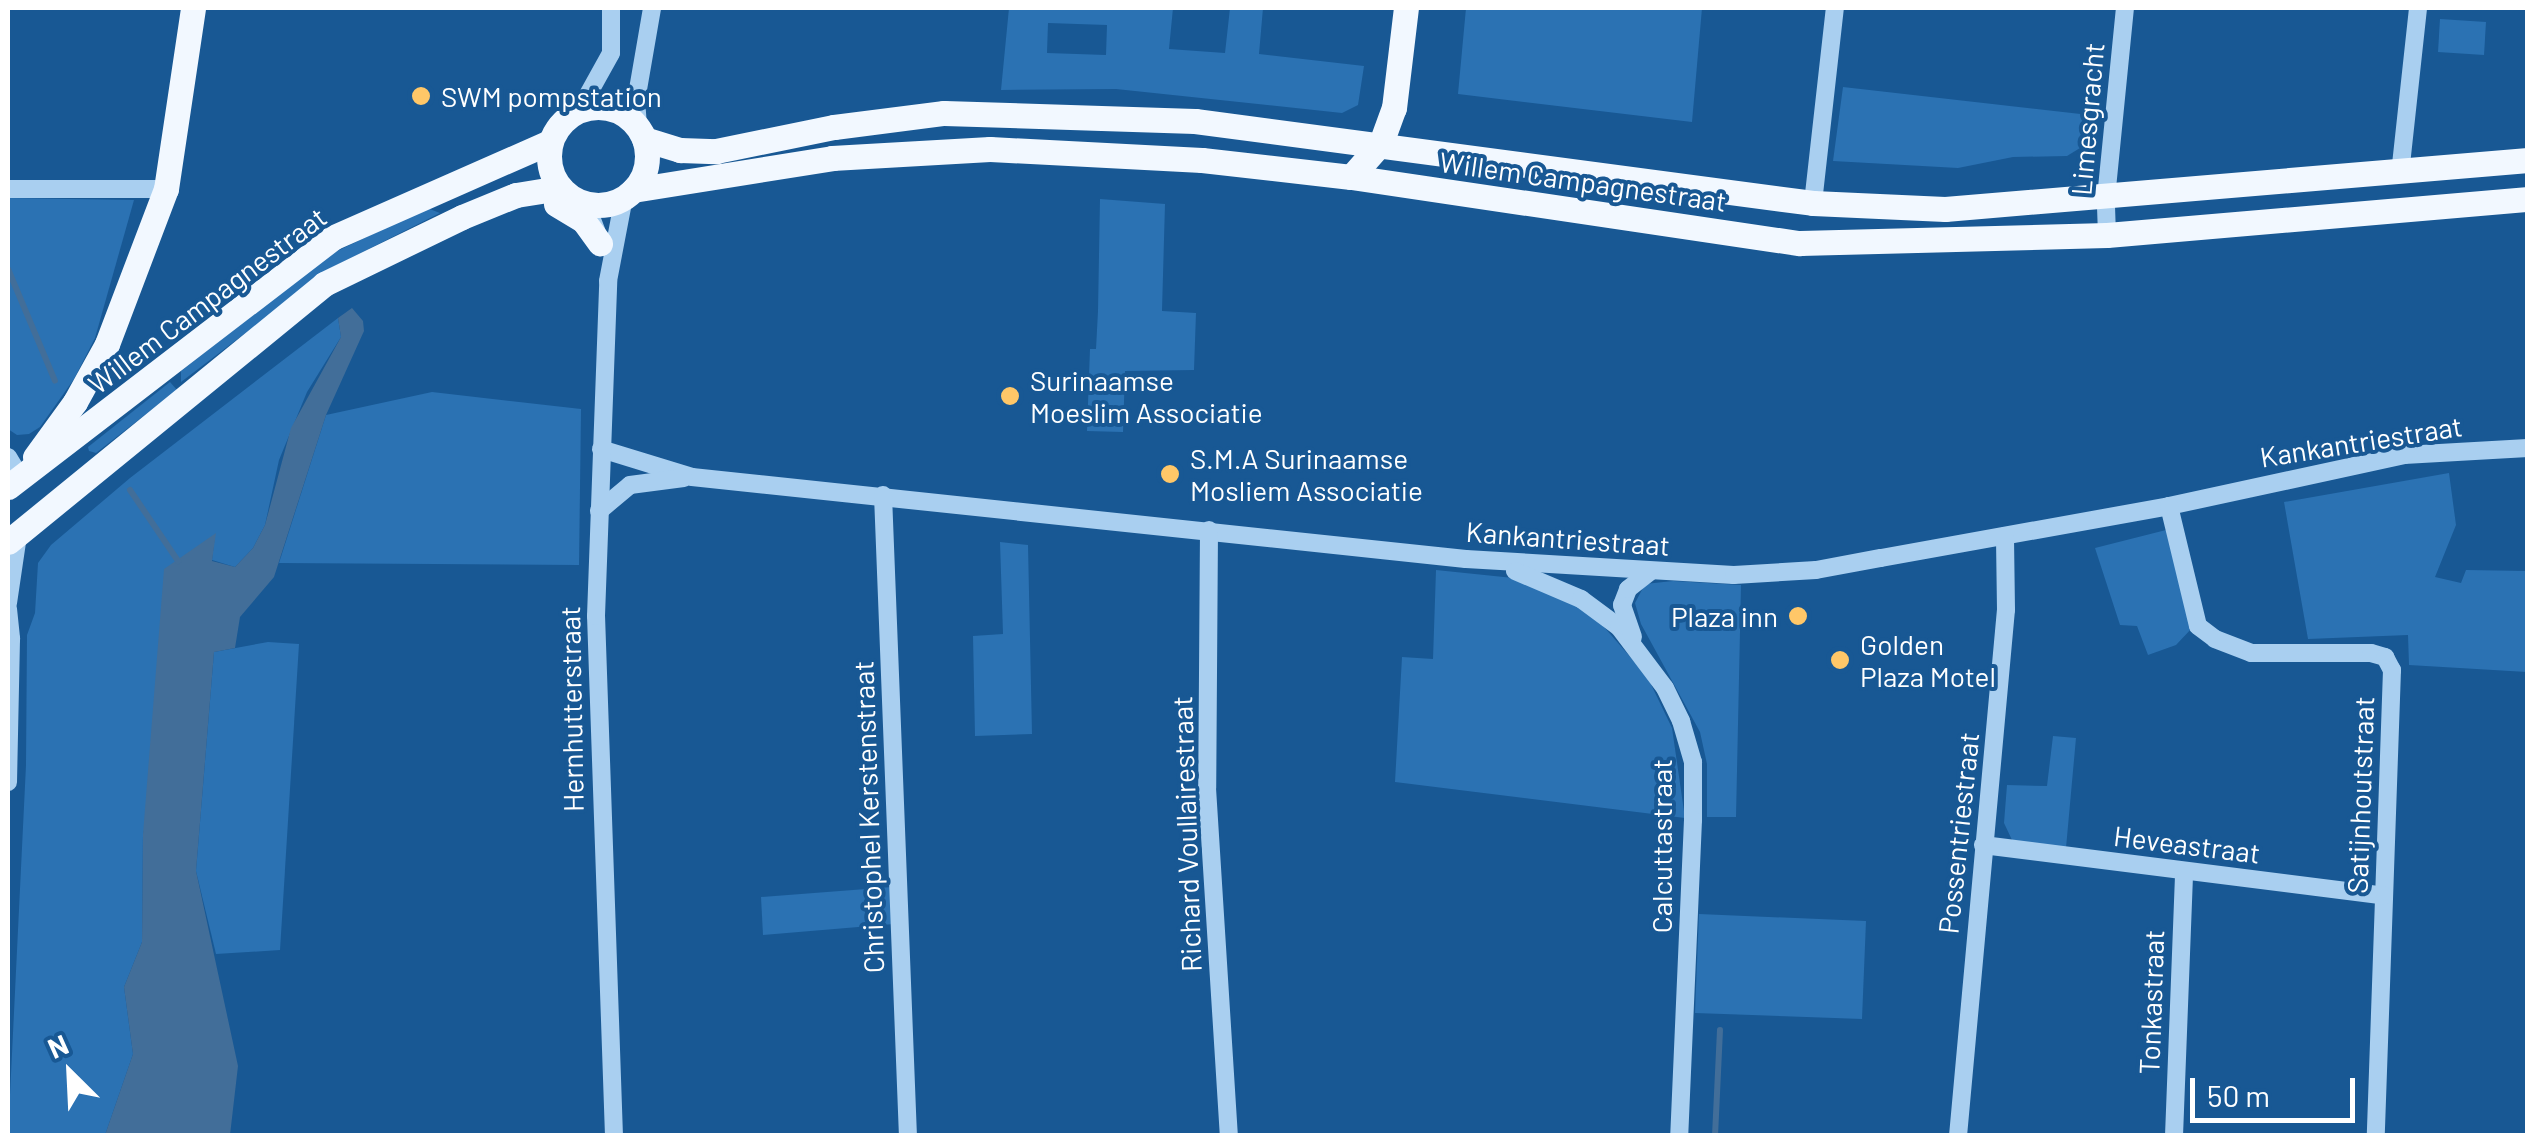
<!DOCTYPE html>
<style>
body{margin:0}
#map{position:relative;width:2535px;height:1143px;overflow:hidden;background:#185894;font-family:Barlow,sans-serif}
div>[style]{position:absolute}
.green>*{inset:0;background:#2b72b3}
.water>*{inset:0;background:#426e99}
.stream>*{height:6px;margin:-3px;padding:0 3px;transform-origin:3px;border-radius:3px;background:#426e99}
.minor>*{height:18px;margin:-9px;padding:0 9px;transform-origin:9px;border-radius:9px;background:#a9cff0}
.major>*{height:25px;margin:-12.5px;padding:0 12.5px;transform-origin:12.5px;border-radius:12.5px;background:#f2f8ff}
.major>.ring{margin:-12.5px;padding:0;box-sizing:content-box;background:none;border:25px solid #f2f8ff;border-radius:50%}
.dots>*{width:28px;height:28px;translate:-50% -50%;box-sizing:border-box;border:5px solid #185894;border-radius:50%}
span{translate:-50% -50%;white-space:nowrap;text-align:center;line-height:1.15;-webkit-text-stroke:8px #185894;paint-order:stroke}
.poi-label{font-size:28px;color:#fff}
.left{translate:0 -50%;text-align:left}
.right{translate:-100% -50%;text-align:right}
.street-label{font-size:28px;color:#fff}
.frame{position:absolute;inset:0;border:10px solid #fff;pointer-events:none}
.north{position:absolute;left:20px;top:1023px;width:100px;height:100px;-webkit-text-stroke:8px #185894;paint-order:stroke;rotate:336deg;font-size:28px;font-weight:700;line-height:40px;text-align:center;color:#fff}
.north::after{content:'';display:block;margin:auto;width:35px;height:45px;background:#fff;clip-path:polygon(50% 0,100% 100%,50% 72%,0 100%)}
.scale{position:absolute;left:2190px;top:1078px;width:165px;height:45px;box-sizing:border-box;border:5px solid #fff;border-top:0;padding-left:12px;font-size:30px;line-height:35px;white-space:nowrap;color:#fff;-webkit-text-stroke:8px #185894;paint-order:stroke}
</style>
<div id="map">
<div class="green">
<i style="clip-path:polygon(evenodd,1009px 8px,1173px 8px,1169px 49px,1225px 53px,1230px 8px,1263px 8px,1259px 54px,1364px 66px,1358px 105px,1342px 113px,1116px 89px,1001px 90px,1009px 8px,1048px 23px,1107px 25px,1106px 55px,1047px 53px,1048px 23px)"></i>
<i style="clip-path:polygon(1466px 8px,1702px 8px,1692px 122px,1458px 94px)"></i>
<i style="clip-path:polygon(2440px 19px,2486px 22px,2484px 55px,2438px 52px)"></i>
<i style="clip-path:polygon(1843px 87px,2098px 116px,2080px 148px,2067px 156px,2013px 157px,1958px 168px,1833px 161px)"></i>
<i style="clip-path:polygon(8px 198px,134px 200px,95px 338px,74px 379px,40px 427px,29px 434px,17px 435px,8px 429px)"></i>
<i style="clip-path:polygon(1100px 199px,1165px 204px,1162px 311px,1196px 313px,1194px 370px,1125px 371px,1123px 432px,1087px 431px,1090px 349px,1096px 349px,1098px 311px)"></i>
<i style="clip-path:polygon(427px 208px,440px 213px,331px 268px,181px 382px,181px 371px,331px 254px)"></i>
<i style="clip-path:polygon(338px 318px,341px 337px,307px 392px,279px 460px,265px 525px,253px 548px,235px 567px,212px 560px,215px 535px,143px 834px,142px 942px,124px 987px,133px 1054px,105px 1135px,8px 1136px,26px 765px,27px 635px,35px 613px,38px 563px,51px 545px,130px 478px)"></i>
<i style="clip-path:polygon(170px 382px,177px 390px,96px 453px,89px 451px,88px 447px)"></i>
<i style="clip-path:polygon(432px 392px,581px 409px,579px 565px,279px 563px,326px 415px)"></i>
<i style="clip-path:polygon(2449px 473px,2456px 525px,2435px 577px,2461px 583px,2466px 570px,2527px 571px,2527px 672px,2409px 665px,2408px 635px,2308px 639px,2284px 502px)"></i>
<i style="clip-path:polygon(2170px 529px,2193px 627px,2176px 645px,2148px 655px,2137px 626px,2120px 625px,2095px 548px)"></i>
<i style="clip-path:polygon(1000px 542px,1028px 545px,1032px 734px,975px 736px,973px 636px,1003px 634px)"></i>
<i style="clip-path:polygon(1436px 570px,1523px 579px,1575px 603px,1604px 627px,1647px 676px,1672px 728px,1685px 818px,1395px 782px,1402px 657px,1433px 659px)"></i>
<i style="clip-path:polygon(1673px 581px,1741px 585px,1736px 817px,1707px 817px,1707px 764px,1700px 732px,1641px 624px,1635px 603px,1645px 584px)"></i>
<i style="clip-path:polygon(268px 642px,299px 644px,280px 950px,216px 954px,196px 871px,214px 652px)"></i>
<i style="clip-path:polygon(2053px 736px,2076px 738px,2066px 848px,2012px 840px,2004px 823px,2007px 785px,2047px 786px)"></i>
<i style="clip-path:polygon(892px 887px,894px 924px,763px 935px,761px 897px)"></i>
<i style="clip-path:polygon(1699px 914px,1866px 921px,1862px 1019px,1695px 1013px)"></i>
</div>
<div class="water">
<i style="clip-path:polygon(352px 308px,363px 321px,364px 331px,326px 415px,274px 577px,240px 617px,235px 648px,214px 652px,196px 871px,238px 1066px,230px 1135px,105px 1135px,133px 1054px,124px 987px,142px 942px,143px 834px,164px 569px,216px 533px,212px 561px,235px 567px,253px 548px,265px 525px,291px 428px,341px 337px,338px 318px)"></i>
</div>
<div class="stream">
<i style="left:8px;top:269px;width:121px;rotate:67.2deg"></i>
<i style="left:130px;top:490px;width:86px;rotate:55.9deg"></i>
<i style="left:1715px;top:1136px;width:106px;rotate:-87.3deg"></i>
</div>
<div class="minor">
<i style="left:580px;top:109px;width:64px;rotate:-61deg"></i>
<i style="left:611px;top:53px;width:45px;rotate:-90deg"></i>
<i style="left:638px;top:127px;width:26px;rotate:-94deg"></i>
<i style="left:636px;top:101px;width:94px;rotate:-80.2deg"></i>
<i style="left:2400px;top:174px;width:167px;rotate:-83.8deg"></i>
<i style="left:8px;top:189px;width:158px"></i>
<i style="left:1813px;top:203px;width:196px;rotate:-83.6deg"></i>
<i style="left:586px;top:204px;width:30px;rotate:69deg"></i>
<i style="left:2107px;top:235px;width:37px;rotate:-92deg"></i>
<i style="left:2106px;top:198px;width:191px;rotate:-84.3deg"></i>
<i style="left:601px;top:449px;width:95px;rotate:17.1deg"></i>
<i style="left:692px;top:477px;width:778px;rotate:6.05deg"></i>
<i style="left:1466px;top:559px;width:268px;rotate:3.4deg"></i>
<i style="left:1734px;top:575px;width:82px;rotate:-3.5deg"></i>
<i style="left:1816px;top:570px;width:66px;rotate:-10.5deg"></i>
<i style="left:1881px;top:558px;width:293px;rotate:-10.2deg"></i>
<i style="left:2169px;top:506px;width:240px;rotate:-12.2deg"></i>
<i style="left:2404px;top:455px;width:124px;rotate:-3.2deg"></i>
<i style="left:8px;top:457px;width:23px;rotate:59deg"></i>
<i style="left:883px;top:495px;width:641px;rotate:87.77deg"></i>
<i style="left:2169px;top:506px;width:123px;rotate:76.4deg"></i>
<i style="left:2198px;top:626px;width:21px;rotate:37deg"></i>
<i style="left:2215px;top:639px;width:39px;rotate:21deg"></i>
<i style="left:2251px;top:653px;width:120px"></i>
<i style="left:2371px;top:653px;width:15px;rotate:16deg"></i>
<i style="left:2385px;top:657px;width:15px;rotate:62deg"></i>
<i style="left:2392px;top:670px;width:466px;rotate:92deg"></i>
<i style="left:599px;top:511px;width:40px;rotate:-40deg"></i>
<i style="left:630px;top:485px;width:54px;rotate:-7.4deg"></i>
<i style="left:1209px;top:530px;width:258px;rotate:90.4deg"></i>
<i style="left:1207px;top:788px;width:349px;rotate:86.4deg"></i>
<i style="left:1515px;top:571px;width:72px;rotate:23deg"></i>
<i style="left:1581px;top:599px;width:47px;rotate:36.4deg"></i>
<i style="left:1619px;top:627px;width:76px;rotate:53deg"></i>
<i style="left:1665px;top:688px;width:37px;rotate:64deg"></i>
<i style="left:1681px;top:721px;width:43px;rotate:73.7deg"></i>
<i style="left:1693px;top:762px;width:58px;rotate:90deg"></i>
<i style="left:1693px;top:820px;width:316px;rotate:92.5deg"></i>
<i style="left:8px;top:603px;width:69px;rotate:-81.6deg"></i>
<i style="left:8px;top:609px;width:30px;rotate:84deg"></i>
<i style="left:11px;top:639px;width:143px;rotate:91.2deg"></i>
<i style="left:1633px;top:637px;width:34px;rotate:-109deg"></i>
<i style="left:1622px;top:605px;width:17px;rotate:-69deg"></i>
<i style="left:1628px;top:589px;width:28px;rotate:-38deg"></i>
<i style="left:1983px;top:845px;width:404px;rotate:7.2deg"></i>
<i style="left:614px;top:1136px;width:520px;rotate:-91.98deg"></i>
<i style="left:596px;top:616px;width:335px;rotate:-87.9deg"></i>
<i style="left:608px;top:281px;width:86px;rotate:-79.2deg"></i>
<i style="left:1958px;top:1136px;width:528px;rotate:-84.79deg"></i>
<i style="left:2006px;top:610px;width:74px;rotate:-90.8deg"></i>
<i style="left:2174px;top:1136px;width:264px;rotate:-87.8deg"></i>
</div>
<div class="major">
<i class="ring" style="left:549px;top:107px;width:73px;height:73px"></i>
<i style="left:644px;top:139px;width:38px;rotate:17deg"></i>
<i style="left:680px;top:150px;width:36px;rotate:2deg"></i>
<i style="left:716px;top:151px;width:120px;rotate:-11.5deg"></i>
<i style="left:834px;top:127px;width:111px;rotate:-7.3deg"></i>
<i style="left:944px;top:113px;width:251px;rotate:1.8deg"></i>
<i style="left:1195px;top:121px;width:623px;rotate:7.56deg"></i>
<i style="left:1813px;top:203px;width:132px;rotate:2.6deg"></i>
<i style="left:1945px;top:209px;width:585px;rotate:-4.8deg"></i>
<i style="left:1351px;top:177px;width:45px;rotate:-48.6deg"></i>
<i style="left:1381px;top:143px;width:37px;rotate:-70deg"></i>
<i style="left:1394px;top:108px;width:101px;rotate:-83.2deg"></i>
<i style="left:633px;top:190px;width:202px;rotate:-9.1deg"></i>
<i style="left:832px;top:158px;width:158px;rotate:-3.3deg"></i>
<i style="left:990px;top:149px;width:212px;rotate:3deg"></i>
<i style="left:1202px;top:160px;width:150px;rotate:6.5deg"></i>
<i style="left:1351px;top:177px;width:454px;rotate:8.4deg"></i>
<i style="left:1800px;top:243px;width:307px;rotate:-1.5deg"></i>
<i style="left:2107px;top:235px;width:423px;rotate:-4.9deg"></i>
<i style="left:556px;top:204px;width:31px;rotate:31deg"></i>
<i style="left:583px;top:220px;width:29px;rotate:54deg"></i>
<i style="left:35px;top:457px;width:68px;rotate:-54deg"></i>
<i style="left:75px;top:402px;width:66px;rotate:-61.1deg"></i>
<i style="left:107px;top:344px;width:166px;rotate:-69.2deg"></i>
<i style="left:166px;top:189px;width:183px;rotate:-81.5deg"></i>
<i style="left:8px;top:487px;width:409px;rotate:-37.5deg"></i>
<i style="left:332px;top:238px;width:238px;rotate:-23.8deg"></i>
<i style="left:8px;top:542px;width:408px;rotate:-39.2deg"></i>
<i style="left:324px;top:284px;width:153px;rotate:-25.9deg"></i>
<i style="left:462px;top:217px;width:58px;rotate:-22.2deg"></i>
<i style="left:516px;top:195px;width:45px;rotate:-9deg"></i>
</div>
<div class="dots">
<i style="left:421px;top:96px;background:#ffc768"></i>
<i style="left:1010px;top:396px;background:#ffc768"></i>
<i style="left:1170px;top:474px;background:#ffc768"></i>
<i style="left:1798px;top:616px;background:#ffc768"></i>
<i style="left:1840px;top:660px;background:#ffc768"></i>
</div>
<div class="poi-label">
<span class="left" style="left:441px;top:96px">SWM pompstation</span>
<span class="left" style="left:1030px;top:396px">Surinaamse<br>Moeslim Associatie</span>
<span class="left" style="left:1190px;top:474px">S.M.A Surinaamse<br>Mosliem Associatie</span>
<span class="right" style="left:1778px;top:616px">Plaza inn</span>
<span class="left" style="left:1860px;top:660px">Golden<br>Plaza Motel</span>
</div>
<div class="street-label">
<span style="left:2087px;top:119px;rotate:-85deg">Limesgracht</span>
<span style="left:1583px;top:181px;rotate:8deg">Willem Campagnestraat</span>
<span style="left:207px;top:300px;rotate:-37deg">Willem Campagnestraat</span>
<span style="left:2361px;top:441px;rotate:-9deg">Kankantriestraat</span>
<span style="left:1568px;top:538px;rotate:4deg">Kankantriestraat</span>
<span style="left:571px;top:709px;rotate:-91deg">Hernhutterstraat</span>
<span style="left:2360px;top:795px;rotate:-88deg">Satijnhoutstraat</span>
<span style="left:868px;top:817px;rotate:-92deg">Christophel Kerstenstraat</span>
<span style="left:1958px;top:833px;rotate:-84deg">Possentriestraat</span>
<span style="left:1186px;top:834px;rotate:-92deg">Richard Voullairestraat</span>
<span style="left:2187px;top:844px;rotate:7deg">Heveastraat</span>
<span style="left:1661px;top:846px;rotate:-90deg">Calcuttastraat</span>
<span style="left:2151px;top:1002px;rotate:-88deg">Tonkastraat</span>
</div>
<div class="frame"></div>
<div class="north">N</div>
<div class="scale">50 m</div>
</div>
